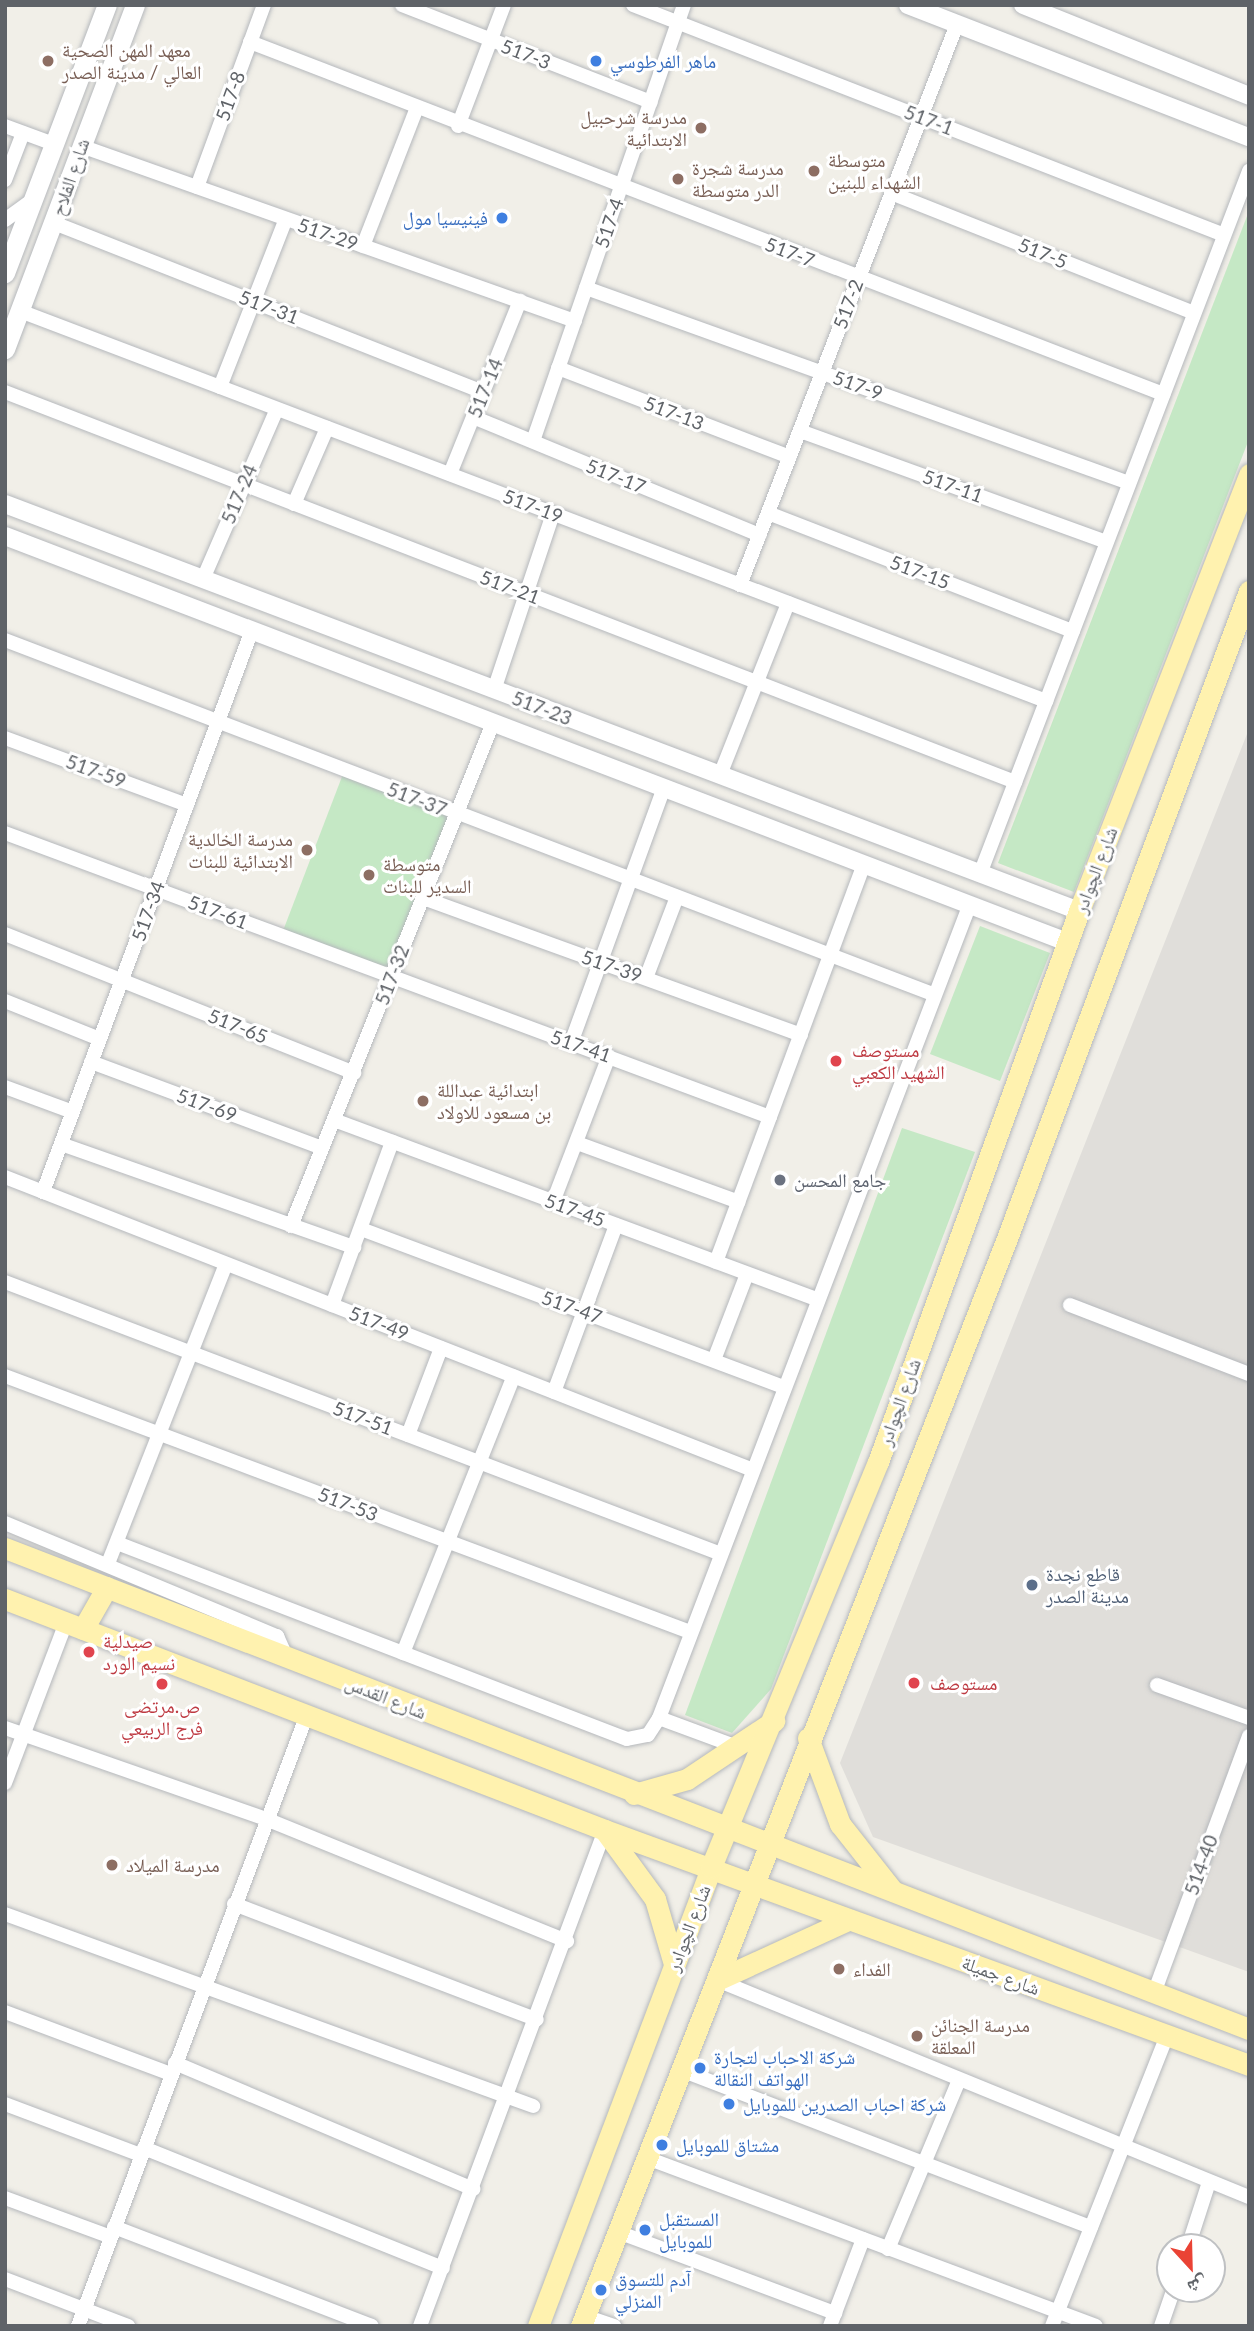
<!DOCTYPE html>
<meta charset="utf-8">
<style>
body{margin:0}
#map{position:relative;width:1254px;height:2331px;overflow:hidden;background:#f1efe8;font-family:Lato,"Noto Naskh Arabic",sans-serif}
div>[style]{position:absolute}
.industrial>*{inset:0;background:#e0deda}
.green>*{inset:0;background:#c5e8c5}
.roads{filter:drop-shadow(0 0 2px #b5b8bc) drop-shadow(0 0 2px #b5b8bc)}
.minor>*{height:14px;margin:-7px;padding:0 7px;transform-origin:7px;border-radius:7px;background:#fff}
.tertiary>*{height:18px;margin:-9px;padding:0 9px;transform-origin:9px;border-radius:9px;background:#fff}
.secondary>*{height:19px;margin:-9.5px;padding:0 9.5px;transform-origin:9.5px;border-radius:9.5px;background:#fff}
.primary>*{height:21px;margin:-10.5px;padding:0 10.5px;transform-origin:10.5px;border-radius:10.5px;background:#fff2af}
.dots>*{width:19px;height:19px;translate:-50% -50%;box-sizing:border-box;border:4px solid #fff;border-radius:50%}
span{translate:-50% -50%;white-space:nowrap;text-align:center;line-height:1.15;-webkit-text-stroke:6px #fff;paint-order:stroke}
.education-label{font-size:19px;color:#785e54}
.left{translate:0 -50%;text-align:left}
.right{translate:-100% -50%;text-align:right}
.street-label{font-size:19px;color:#5f6368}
.shop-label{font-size:19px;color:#366cbe}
.health-label{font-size:19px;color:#be3a42}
.worship-label{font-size:19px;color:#5b616d}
.service-label{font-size:19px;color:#4e5e75}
.frame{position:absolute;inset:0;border:7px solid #5f6368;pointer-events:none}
.north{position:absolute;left:1156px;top:2233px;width:70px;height:70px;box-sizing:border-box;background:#fff;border:2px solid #bfc1c3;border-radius:50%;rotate:158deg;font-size:19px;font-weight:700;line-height:28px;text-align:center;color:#5f6368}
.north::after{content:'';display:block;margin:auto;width:24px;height:32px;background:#ea4335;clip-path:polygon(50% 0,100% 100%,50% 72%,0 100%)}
</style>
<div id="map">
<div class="industrial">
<i style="clip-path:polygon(1249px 729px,1249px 1972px,873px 1837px,840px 1763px)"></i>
</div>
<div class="green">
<i style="clip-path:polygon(1249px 211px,1249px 439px,1074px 892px,998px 863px)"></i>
<i style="clip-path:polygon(343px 774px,456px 814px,390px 979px,281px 936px)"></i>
<i style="clip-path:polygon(980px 926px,1050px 953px,1000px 1081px,930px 1054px)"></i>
<i style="clip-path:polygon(902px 1128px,975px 1152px,771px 1689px,732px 1733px,685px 1715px)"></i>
</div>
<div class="roads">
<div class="minor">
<i style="left:402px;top:5px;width:267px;rotate:21.3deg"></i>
<i style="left:633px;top:5px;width:634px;rotate:21.26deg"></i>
<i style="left:250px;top:42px;width:979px;rotate:21.08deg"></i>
<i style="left:5px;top:126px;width:52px;rotate:20.2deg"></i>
<i style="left:458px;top:126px;width:129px;rotate:-69.2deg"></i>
<i style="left:81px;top:146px;width:524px;rotate:19.51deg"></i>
<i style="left:5px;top:180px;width:50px;rotate:-69deg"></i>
<i style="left:197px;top:187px;width:194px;rotate:-69.8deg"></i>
<i style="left:891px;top:193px;width:326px;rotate:21.6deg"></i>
<i style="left:5px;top:220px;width:34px;rotate:-36deg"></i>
<i style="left:54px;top:223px;width:461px;rotate:21.5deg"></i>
<i style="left:363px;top:246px;width:146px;rotate:-68.7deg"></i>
<i style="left:586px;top:288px;width:577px;rotate:19.75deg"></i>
<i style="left:20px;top:311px;width:1098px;rotate:20.81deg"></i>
<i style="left:558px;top:368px;width:248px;rotate:21deg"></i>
<i style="left:220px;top:387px;width:180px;rotate:-68.6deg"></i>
<i style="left:5px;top:392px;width:1083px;rotate:21.11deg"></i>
<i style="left:473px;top:417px;width:310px;rotate:22.4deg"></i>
<i style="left:800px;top:431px;width:326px;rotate:19.9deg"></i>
<i style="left:533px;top:441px;width:461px;rotate:-70.9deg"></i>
<i style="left:450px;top:474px;width:187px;rotate:-68deg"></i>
<i style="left:294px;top:504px;width:83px;rotate:-66.5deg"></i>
<i style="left:768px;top:513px;width:327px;rotate:21.2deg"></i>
<i style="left:203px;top:579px;width:185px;rotate:-66.5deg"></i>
<i style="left:740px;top:585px;width:602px;rotate:-68.85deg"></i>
<i style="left:5px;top:640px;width:995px;rotate:20.89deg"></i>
<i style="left:494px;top:690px;width:186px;rotate:-71.5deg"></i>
<i style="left:5px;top:738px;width:194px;rotate:20.2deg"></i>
<i style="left:720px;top:775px;width:185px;rotate:-68.4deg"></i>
<i style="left:5px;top:833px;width:816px;rotate:20.37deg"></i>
<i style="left:980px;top:874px;width:753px;rotate:-69.06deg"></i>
<i style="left:423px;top:898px;width:402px;rotate:19.9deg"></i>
<i style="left:5px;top:934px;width:376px;rotate:21.7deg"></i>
<i style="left:646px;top:978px;width:87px;rotate:-69.1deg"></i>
<i style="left:5px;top:1001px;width:102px;rotate:21.8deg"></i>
<i style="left:571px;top:1043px;width:271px;rotate:-70deg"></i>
<i style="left:91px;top:1062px;width:246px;rotate:20.4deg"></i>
<i style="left:5px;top:1087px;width:72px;rotate:20.2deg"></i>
<i style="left:334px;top:1120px;width:514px;rotate:20.37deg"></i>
<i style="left:577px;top:1143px;width:172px;rotate:20deg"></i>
<i style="left:61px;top:1144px;width:311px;rotate:19.4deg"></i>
<i style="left:5px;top:1177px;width:803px;rotate:21.39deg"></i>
<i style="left:43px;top:1192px;width:600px;rotate:-69.6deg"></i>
<i style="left:553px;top:1202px;width:156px;rotate:-69deg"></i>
<i style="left:291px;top:1226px;width:542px;rotate:-68.12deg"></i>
<i style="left:361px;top:1229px;width:451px;rotate:20.5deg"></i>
<i style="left:716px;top:1262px;width:424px;rotate:-69.6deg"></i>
<i style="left:5px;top:1282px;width:766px;rotate:20.8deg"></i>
<i style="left:332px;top:1305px;width:174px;rotate:-69.8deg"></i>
<i style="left:1070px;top:1305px;width:192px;rotate:21.1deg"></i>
<i style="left:714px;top:1360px;width:92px;rotate:-69deg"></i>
<i style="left:5px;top:1376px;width:731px;rotate:20.49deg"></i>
<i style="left:554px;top:1392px;width:178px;rotate:-69.6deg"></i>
<i style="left:408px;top:1435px;width:93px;rotate:-69.2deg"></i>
<i style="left:5px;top:1523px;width:295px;rotate:22.6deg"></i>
<i style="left:277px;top:1636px;width:24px;rotate:66deg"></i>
<i style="left:117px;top:1543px;width:546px;rotate:21.02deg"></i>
<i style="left:627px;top:1739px;width:21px;rotate:-11deg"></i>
<i style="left:648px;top:1735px;width:20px;rotate:-57deg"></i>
<i style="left:109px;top:1561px;width:319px;rotate:-68.5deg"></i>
<i style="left:403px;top:1653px;width:298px;rotate:-68.2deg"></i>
<i style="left:1157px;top:1685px;width:98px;rotate:19.7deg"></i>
<i style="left:5px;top:1728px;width:276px;rotate:19.2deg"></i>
<i style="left:266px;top:1819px;width:325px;rotate:22.1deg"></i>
<i style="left:740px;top:1748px;width:86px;rotate:-159.7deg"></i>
<i style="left:659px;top:1718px;width:871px;rotate:-69.09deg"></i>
<i style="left:5px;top:1783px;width:172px;rotate:-69.2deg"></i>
<i style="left:234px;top:1904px;width:324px;rotate:20.9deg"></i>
<i style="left:5px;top:1914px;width:562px;rotate:19.98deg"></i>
<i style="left:717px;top:1980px;width:575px;rotate:22.19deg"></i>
<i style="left:1154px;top:1993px;width:274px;rotate:-69.7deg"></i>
<i style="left:5px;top:2012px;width:177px;rotate:20.5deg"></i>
<i style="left:175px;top:2063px;width:324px;rotate:22.9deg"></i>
<i style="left:681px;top:2070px;width:439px;rotate:21deg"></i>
<i style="left:5px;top:2104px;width:145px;rotate:20.6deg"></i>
<i style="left:144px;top:2148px;width:322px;rotate:21.9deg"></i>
<i style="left:647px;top:2158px;width:479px;rotate:20.5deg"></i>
<i style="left:5px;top:2198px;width:113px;rotate:20.2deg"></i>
<i style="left:114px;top:2227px;width:276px;rotate:21deg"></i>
<i style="left:618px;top:2232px;width:232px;rotate:20.5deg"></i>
<i style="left:1188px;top:2247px;width:68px;rotate:-72.1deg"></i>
<i style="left:888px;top:2249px;width:183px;rotate:-67.2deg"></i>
<i style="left:5px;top:2279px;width:132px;rotate:20.9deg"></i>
<i style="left:585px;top:2316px;width:31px;rotate:19deg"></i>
<i style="left:78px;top:2326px;width:650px;rotate:-69.47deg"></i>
<i style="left:420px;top:2326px;width:529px;rotate:-69.55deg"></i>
<i style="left:830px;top:2326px;width:93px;rotate:-69.2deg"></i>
<i style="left:1052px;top:2326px;width:313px;rotate:-68.4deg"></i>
<i style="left:1161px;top:2326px;width:39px;rotate:-71deg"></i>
</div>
<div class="tertiary">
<i style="left:908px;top:5px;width:366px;rotate:21.2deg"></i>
<i style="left:1023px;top:5px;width:244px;rotate:21.9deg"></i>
<i style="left:5px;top:504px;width:1149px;rotate:20.75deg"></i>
<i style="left:5px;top:536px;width:1137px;rotate:20.92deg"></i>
</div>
<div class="secondary">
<i style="left:5px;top:273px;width:287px;rotate:-69.2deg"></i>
<i style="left:5px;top:349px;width:368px;rotate:-69.3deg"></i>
</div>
<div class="primary">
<i style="left:5px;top:1548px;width:1334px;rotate:21.14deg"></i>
<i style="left:5px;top:1599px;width:643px;rotate:21.06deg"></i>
<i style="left:605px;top:1830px;width:686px;rotate:20.05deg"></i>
<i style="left:83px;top:1629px;width:48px;rotate:-60.3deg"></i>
<i style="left:808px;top:1738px;width:92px;rotate:69.6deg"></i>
<i style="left:840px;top:1824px;width:85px;rotate:51.7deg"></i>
<i style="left:634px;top:1794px;width:55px;rotate:-15.8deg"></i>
<i style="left:687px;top:1779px;width:105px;rotate:-33.7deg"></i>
<i style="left:606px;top:1832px;width:83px;rotate:53.8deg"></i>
<i style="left:655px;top:1899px;width:68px;rotate:73.7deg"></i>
<i style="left:717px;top:1980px;width:144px;rotate:-24.6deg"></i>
<i style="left:538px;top:2326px;width:491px;rotate:-69.3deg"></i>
<i style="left:711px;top:1867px;width:438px;rotate:-67.6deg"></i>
<i style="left:878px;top:1462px;width:587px;rotate:-69.96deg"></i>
<i style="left:1079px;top:911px;width:469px;rotate:-68.7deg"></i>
<i style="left:581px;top:2326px;width:1165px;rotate:-68.61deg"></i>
<i style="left:1006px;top:1241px;width:694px;rotate:-69.5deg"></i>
</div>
</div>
<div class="dots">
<i style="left:48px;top:61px;background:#8d6e63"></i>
<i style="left:596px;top:61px;background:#3f7fe0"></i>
<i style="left:701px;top:128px;background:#8d6e63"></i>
<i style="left:814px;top:171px;background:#8d6e63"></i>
<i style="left:678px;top:179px;background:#8d6e63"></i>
<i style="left:502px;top:218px;background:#3f7fe0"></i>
<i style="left:307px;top:850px;background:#8d6e63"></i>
<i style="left:369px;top:875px;background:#8d6e63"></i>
<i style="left:836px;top:1061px;background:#e0444e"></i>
<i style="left:423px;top:1101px;background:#8d6e63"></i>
<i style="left:780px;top:1180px;background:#6b7280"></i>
<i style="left:1032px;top:1585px;background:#5c6f8a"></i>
<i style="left:89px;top:1652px;background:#e0444e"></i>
<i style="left:914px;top:1683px;background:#e0444e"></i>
<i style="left:162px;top:1684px;background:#e0444e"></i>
<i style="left:112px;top:1865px;background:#8d6e63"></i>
<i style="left:839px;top:1969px;background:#8d6e63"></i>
<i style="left:917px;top:2036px;background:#8d6e63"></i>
<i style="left:700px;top:2068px;background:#3f7fe0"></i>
<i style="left:729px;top:2104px;background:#3f7fe0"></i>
<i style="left:662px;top:2145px;background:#3f7fe0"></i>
<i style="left:645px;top:2230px;background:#3f7fe0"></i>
<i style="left:601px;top:2290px;background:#3f7fe0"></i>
</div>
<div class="education-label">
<span class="left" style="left:62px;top:61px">معهد المهن الصحية<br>العالي / مدينة الصدر</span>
<span class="right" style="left:687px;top:128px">مدرسة شرحبيل<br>الابتدائية</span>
<span class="left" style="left:828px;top:171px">متوسطة<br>الشهداء للبنين</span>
<span class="left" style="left:692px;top:179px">مدرسة شجرة<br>الدر متوسطة</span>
<span class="right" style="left:293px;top:850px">مدرسة الخالدية<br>الابتدائية للبنات</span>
<span class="left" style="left:383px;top:875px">متوسطة<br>السدير للبنات</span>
<span class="left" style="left:437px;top:1101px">ابتدائية عبداللة<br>بن مسعود للاولاد</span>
<span class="left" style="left:126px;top:1865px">مدرسة الميلاد</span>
<span class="left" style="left:853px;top:1969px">الفداء</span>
<span class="left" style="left:931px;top:2036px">مدرسة الجنائن<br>المعلقة</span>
</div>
<div class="street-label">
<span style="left:526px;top:54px;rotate:21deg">517-3</span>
<span style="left:230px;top:96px;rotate:-70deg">517-8</span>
<span style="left:929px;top:120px;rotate:21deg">517-1</span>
<span style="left:70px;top:177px;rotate:-71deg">شارع الفلاح</span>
<span style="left:609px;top:223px;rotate:-71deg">517-4</span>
<span style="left:328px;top:234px;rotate:19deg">517-29</span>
<span style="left:790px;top:252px;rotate:21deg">517-7</span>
<span style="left:1043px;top:253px;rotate:22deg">517-5</span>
<span style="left:848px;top:304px;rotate:-69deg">517-2</span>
<span style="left:269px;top:307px;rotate:21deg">517-31</span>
<span style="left:858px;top:385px;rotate:20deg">517-9</span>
<span style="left:485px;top:388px;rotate:-68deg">517-14</span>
<span style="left:674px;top:413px;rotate:21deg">517-13</span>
<span style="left:616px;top:476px;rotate:22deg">517-17</span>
<span style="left:953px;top:486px;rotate:20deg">517-11</span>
<span style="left:239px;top:494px;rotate:-67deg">517-24</span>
<span style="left:533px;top:506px;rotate:21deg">517-19</span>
<span style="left:920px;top:572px;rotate:21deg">517-15</span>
<span style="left:510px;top:587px;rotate:21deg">517-21</span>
<span style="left:542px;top:708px;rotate:21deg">517-23</span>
<span style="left:96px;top:771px;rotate:20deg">517-59</span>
<span style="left:417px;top:799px;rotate:21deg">517-37</span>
<span style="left:1095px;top:870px;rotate:-69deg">شارع الچوادر</span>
<span style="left:148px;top:911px;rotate:-70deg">517-34</span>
<span style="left:218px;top:912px;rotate:21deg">517-61</span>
<span style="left:612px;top:966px;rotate:19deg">517-39</span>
<span style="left:392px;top:975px;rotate:-69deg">517-32</span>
<span style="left:238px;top:1026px;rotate:22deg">517-65</span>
<span style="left:581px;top:1046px;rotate:19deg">517-41</span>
<span style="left:207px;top:1105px;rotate:20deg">517-69</span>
<span style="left:575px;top:1210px;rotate:20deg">517-45</span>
<span style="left:572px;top:1307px;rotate:20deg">517-47</span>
<span style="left:379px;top:1323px;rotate:21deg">517-49</span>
<span style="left:899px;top:1402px;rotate:-70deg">شارع الچوادر</span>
<span style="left:363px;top:1418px;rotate:21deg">517-51</span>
<span style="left:348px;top:1504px;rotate:21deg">517-53</span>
<span style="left:386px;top:1697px;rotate:22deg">شارع القدس</span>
<span style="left:1201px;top:1865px;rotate:-70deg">514-40</span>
<span style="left:688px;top:1928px;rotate:-69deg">شارع الچوادر</span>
<span style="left:1001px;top:1975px;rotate:20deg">شارع جميلة</span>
</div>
<div class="shop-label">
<span class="left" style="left:610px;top:61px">ماهر الفرطوسي</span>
<span class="right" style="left:488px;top:218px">فينيسيا مول</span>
<span class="left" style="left:714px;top:2068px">شركة الاحباب لتجارة<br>الهواتف النقالة</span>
<span class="left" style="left:743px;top:2104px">شركة احباب الصدرين للموبايل</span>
<span class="left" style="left:676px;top:2145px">مشتاق للموبايل</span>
<span class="left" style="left:659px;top:2230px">المستقبل<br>للموبايل</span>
<span class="left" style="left:615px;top:2290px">آدم للتسوق<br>المنزلي</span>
</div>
<div class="health-label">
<span class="left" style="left:852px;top:1061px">مستوصف<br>الشهيد الكعبي</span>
<span class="left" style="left:103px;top:1652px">صيدلية<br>نسيم الورد</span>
<span class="left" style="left:930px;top:1683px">مستوصف</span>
<span style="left:162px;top:1717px">ص.مرتضى<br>فرج الربيعي</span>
</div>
<div class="worship-label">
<span class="left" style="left:794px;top:1180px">جامع المحسن</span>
</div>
<div class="service-label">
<span class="left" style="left:1046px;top:1585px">قاطع نجدة<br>مدينة الصدر</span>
</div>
<div class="frame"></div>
<div class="north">ش</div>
</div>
